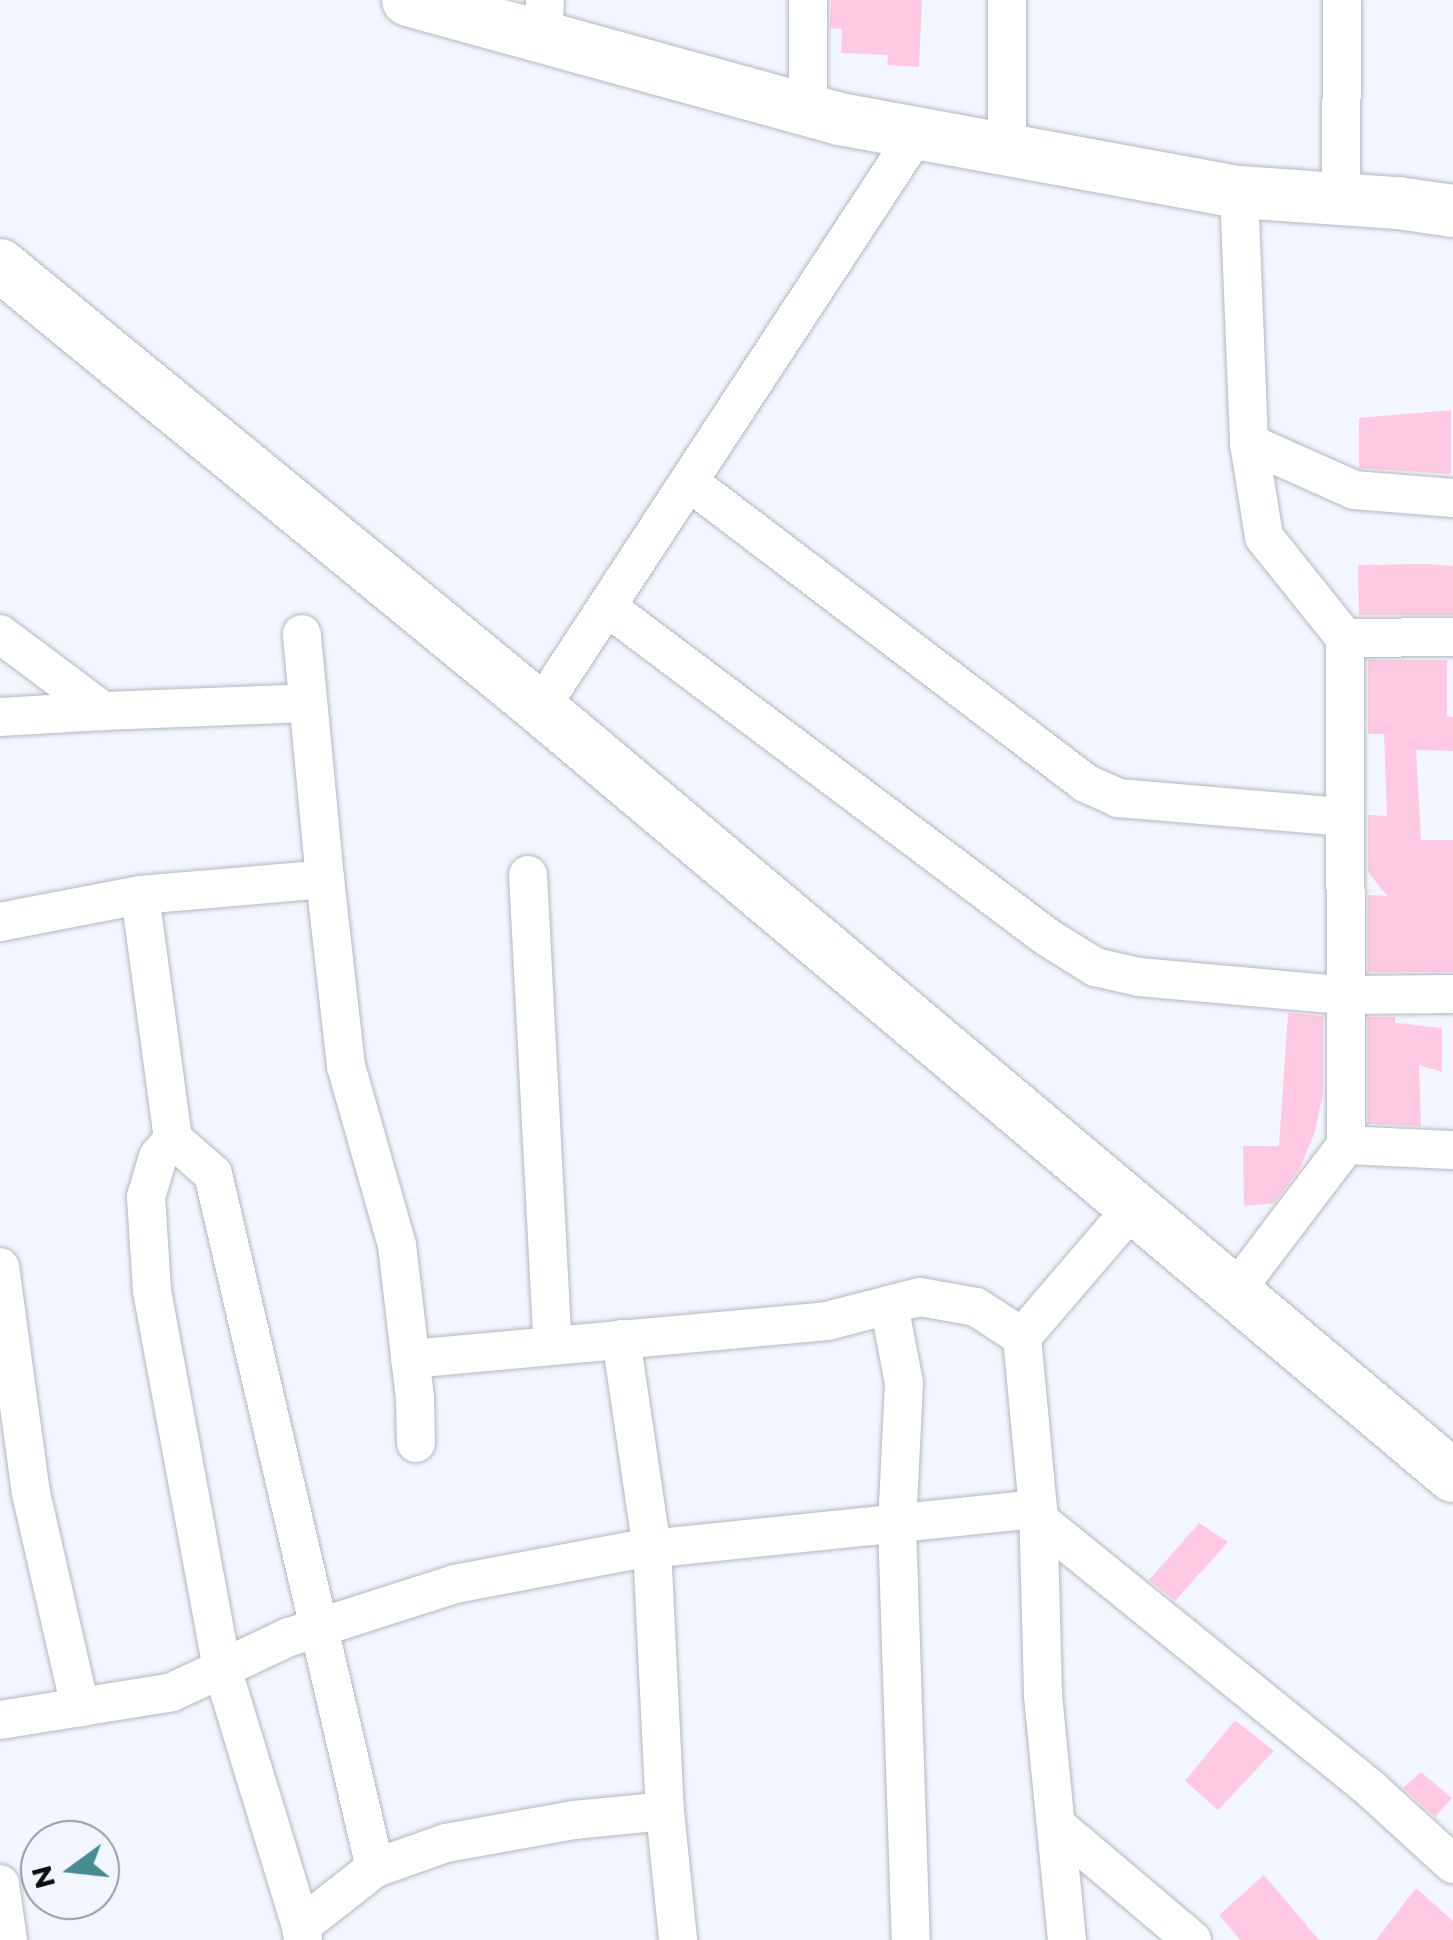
<!DOCTYPE html>
<style>
body{margin:0}
#map{position:relative;width:1453px;height:1940px;overflow:hidden;background:#f2f6fe;font-family:Montserrat,sans-serif}
div>[style]{position:absolute}
.building>*{inset:0;background:#fec9e1}
.roads{filter:drop-shadow(0 0 2px #b3b7c1) drop-shadow(0 0 2px #b3b7c1)}
.street>*{height:38px;margin:-19px;padding:0 19px;transform-origin:19px;border-radius:19px;background:#fff}
.secondary>*{height:52px;margin:-26px;padding:0 26px;transform-origin:26px;border-radius:26px;background:#fff}
span{translate:-50% -50%;white-space:nowrap;text-align:center;line-height:1.15;-webkit-text-stroke:8px #f2f6fe;paint-order:stroke}
.north{position:absolute;left:20px;top:1820px;width:100px;height:100px;box-sizing:border-box;background:#f2f6fe;border:2px solid #96999f;border-radius:50%;rotate:255deg;font-size:28px;font-weight:700;line-height:40px;text-align:center;color:#0d0e11}
.north::after{content:'';display:block;margin:auto;width:35px;height:45px;background:#458d93;clip-path:polygon(50% 0,100% 100%,50% 72%,0 100%)}
</style>
<div id="map">
<div class="building">
<i style="clip-path:polygon(831px 0,922px 0,919px 67px,887px 65px,888px 55px,841px 53px,842px 29px,830px 28px)"></i>
<i style="clip-path:polygon(1451px 410px,1451px 474px,1359px 468px,1359px 418px)"></i>
<i style="clip-path:polygon(1426px 564px,1453px 566px,1453px 615px,1359px 615px,1358px 565px)"></i>
<i style="clip-path:polygon(1368px 660px,1447px 660px,1447px 716px,1453px 717px,1453px 751px,1416px 750px,1421px 840px,1453px 840px,1453px 972px,1368px 972px,1368px 895px,1387px 896px,1368px 872px,1368px 815px,1387px 816px,1384px 734px,1368px 734px)"></i>
<i style="clip-path:polygon(1288px 1013px,1323px 1016px,1323px 1092px,1315px 1132px,1299px 1170px,1274px 1203px,1244px 1206px,1243px 1146px,1279px 1146px)"></i>
<i style="clip-path:polygon(1368px 1017px,1395px 1017px,1395px 1023px,1442px 1028px,1442px 1072px,1419px 1065px,1421px 1126px,1368px 1124px)"></i>
<i style="clip-path:polygon(1199px 1523px,1228px 1542px,1175px 1601px,1149px 1580px)"></i>
<i style="clip-path:polygon(1235px 1720px,1274px 1751px,1218px 1810px,1185px 1781px)"></i>
<i style="clip-path:polygon(1421px 1772px,1452px 1798px,1435px 1817px,1403px 1788px)"></i>
<i style="clip-path:polygon(1264px 1875px,1319px 1940px,1240px 1940px,1219px 1915px)"></i>
<i style="clip-path:polygon(1416px 1888px,1453px 1921px,1453px 1940px,1376px 1940px)"></i>
</div>
<div class="roads">
<div class="street">
<i style="left:1007px;top:0;width:150px;rotate:90deg"></i>
<i style="left:543px;top:38px;width:38px;rotate:-87deg"></i>
<i style="left:808px;top:111px;width:111px;rotate:-90deg"></i>
<i style="left:1239px;top:192px;width:251px;rotate:87.7deg"></i>
<i style="left:1249px;top:443px;width:115px;rotate:24.1deg"></i>
<i style="left:1354px;top:490px;width:99px;rotate:4.6deg"></i>
<i style="left:1341px;top:199px;width:199px;rotate:-89.7deg"></i>
<i style="left:1249px;top:443px;width:95px;rotate:80.9deg"></i>
<i style="left:1264px;top:537px;width:129px;rotate:51.3deg"></i>
<i style="left:689px;top:482px;width:497px;rotate:37.2deg"></i>
<i style="left:1085px;top:783px;width:36px;rotate:24deg"></i>
<i style="left:1118px;top:798px;width:225px;rotate:4.8deg"></i>
<i style="left:607px;top:607px;width:550px;rotate:36.87deg"></i>
<i style="left:1047px;top:937px;width:57px;rotate:32deg"></i>
<i style="left:1095px;top:967px;width:45px;rotate:12.8deg"></i>
<i style="left:1139px;top:977px;width:204px;rotate:5.1deg"></i>
<i style="left:1342px;top:995px;width:111px;rotate:-0.5deg"></i>
<i style="left:0;top:634px;width:129px;rotate:36.8deg"></i>
<i style="left:103px;top:711px;width:205px;rotate:-2.2deg"></i>
<i style="left:540px;top:708px;width:688px;rotate:-56.75deg"></i>
<i style="left:0;top:717px;width:103px;rotate:-3.3deg"></i>
<i style="left:528px;top:875px;width:471px;rotate:87deg"></i>
<i style="left:325px;top:879px;width:188px;rotate:83.6deg"></i>
<i style="left:346px;top:1066px;width:186px;rotate:74.1deg"></i>
<i style="left:397px;top:1245px;width:154px;rotate:83.3deg"></i>
<i style="left:415px;top:1398px;width:45px;rotate:88.7deg"></i>
<i style="left:140px;top:895px;width:246px;rotate:82.3deg"></i>
<i style="left:173px;top:1139px;width:53px;rotate:41.2deg"></i>
<i style="left:213px;top:1174px;width:713px;rotate:76.86deg"></i>
<i style="left:0;top:922px;width:143px;rotate:-10.9deg"></i>
<i style="left:140px;top:895px;width:186px;rotate:-4.9deg"></i>
<i style="left:325px;top:879px;width:246px;rotate:-95.4deg"></i>
<i style="left:173px;top:1139px;width:23px;rotate:130deg"></i>
<i style="left:158px;top:1157px;width:42px;rotate:106.7deg"></i>
<i style="left:146px;top:1197px;width:94px;rotate:86.3deg"></i>
<i style="left:152px;top:1291px;width:383px;rotate:79.5deg"></i>
<i style="left:222px;top:1668px;width:270px;rotate:73deg"></i>
<i style="left:1346px;top:1145px;width:107px;rotate:2.7deg"></i>
<i style="left:0;top:1267px;width:228px;rotate:82.2deg"></i>
<i style="left:31px;top:1493px;width:220px;rotate:77.1deg"></i>
<i style="left:1233px;top:1294px;width:187px;rotate:-52.8deg"></i>
<i style="left:1346px;top:1145px;width:507px;rotate:-90.11deg"></i>
<i style="left:1345px;top:638px;width:108px;rotate:-0.5deg"></i>
<i style="left:889px;top:1305px;width:79px;rotate:79.1deg"></i>
<i style="left:904px;top:1383px;width:142px;rotate:92.8deg"></i>
<i style="left:897px;top:1525px;width:415px;rotate:88.1deg"></i>
<i style="left:621px;top:1339px;width:211px;rotate:81.6deg"></i>
<i style="left:652px;top:1548px;width:263px;rotate:87.2deg"></i>
<i style="left:665px;top:1811px;width:130px;rotate:84.2deg"></i>
<i style="left:410px;top:1359px;width:419px;rotate:-5.2deg"></i>
<i style="left:827px;top:1321px;width:96px;rotate:-14.5deg"></i>
<i style="left:920px;top:1297px;width:57px;rotate:10.1deg"></i>
<i style="left:976px;top:1307px;width:55px;rotate:33.1deg"></i>
<i style="left:1039px;top:1520px;width:429px;rotate:39deg"></i>
<i style="left:1372px;top:1790px;width:110px;rotate:42.4deg"></i>
<i style="left:0;top:1720px;width:174px;rotate:-9.2deg"></i>
<i style="left:172px;top:1692px;width:129px;rotate:-25.2deg"></i>
<i style="left:289px;top:1637px;width:174px;rotate:-17.7deg"></i>
<i style="left:455px;top:1584px;width:178px;rotate:-10.7deg"></i>
<i style="left:630px;top:1551px;width:410px;rotate:-5.9deg"></i>
<i style="left:1056px;top:1825px;width:178px;rotate:40.2deg"></i>
<i style="left:0;top:1884px;width:57px;rotate:81.9deg"></i>
<i style="left:303px;top:1940px;width:14px;rotate:-98deg"></i>
<i style="left:301px;top:1926px;width:94px;rotate:-38.1deg"></i>
<i style="left:375px;top:1868px;width:75px;rotate:-19.4deg"></i>
<i style="left:446px;top:1843px;width:130px;rotate:-10.2deg"></i>
<i style="left:574px;top:1820px;width:91px;rotate:-5.6deg"></i>
<i style="left:1067px;top:1940px;width:247px;rotate:-95.6deg"></i>
<i style="left:1043px;top:1694px;width:185px;rotate:-91.5deg"></i>
<i style="left:1038px;top:1509px;width:173px;rotate:-95.3deg"></i>
<i style="left:1022px;top:1337px;width:167px;rotate:-49.4deg"></i>
</div>
<div class="secondary">
<i style="left:408px;top:0;width:448px;rotate:15.4deg"></i>
<i style="left:840px;top:119px;width:406px;rotate:10.4deg"></i>
<i style="left:1239px;top:192px;width:159px;rotate:4deg"></i>
<i style="left:1398px;top:203px;width:56px;rotate:8.3deg"></i>
<i style="left:0;top:265px;width:698px;rotate:39.36deg"></i>
<i style="left:540px;top:708px;width:1193px;rotate:40.07deg"></i>
</div>
</div>
<div class="north">N</div>
</div>
